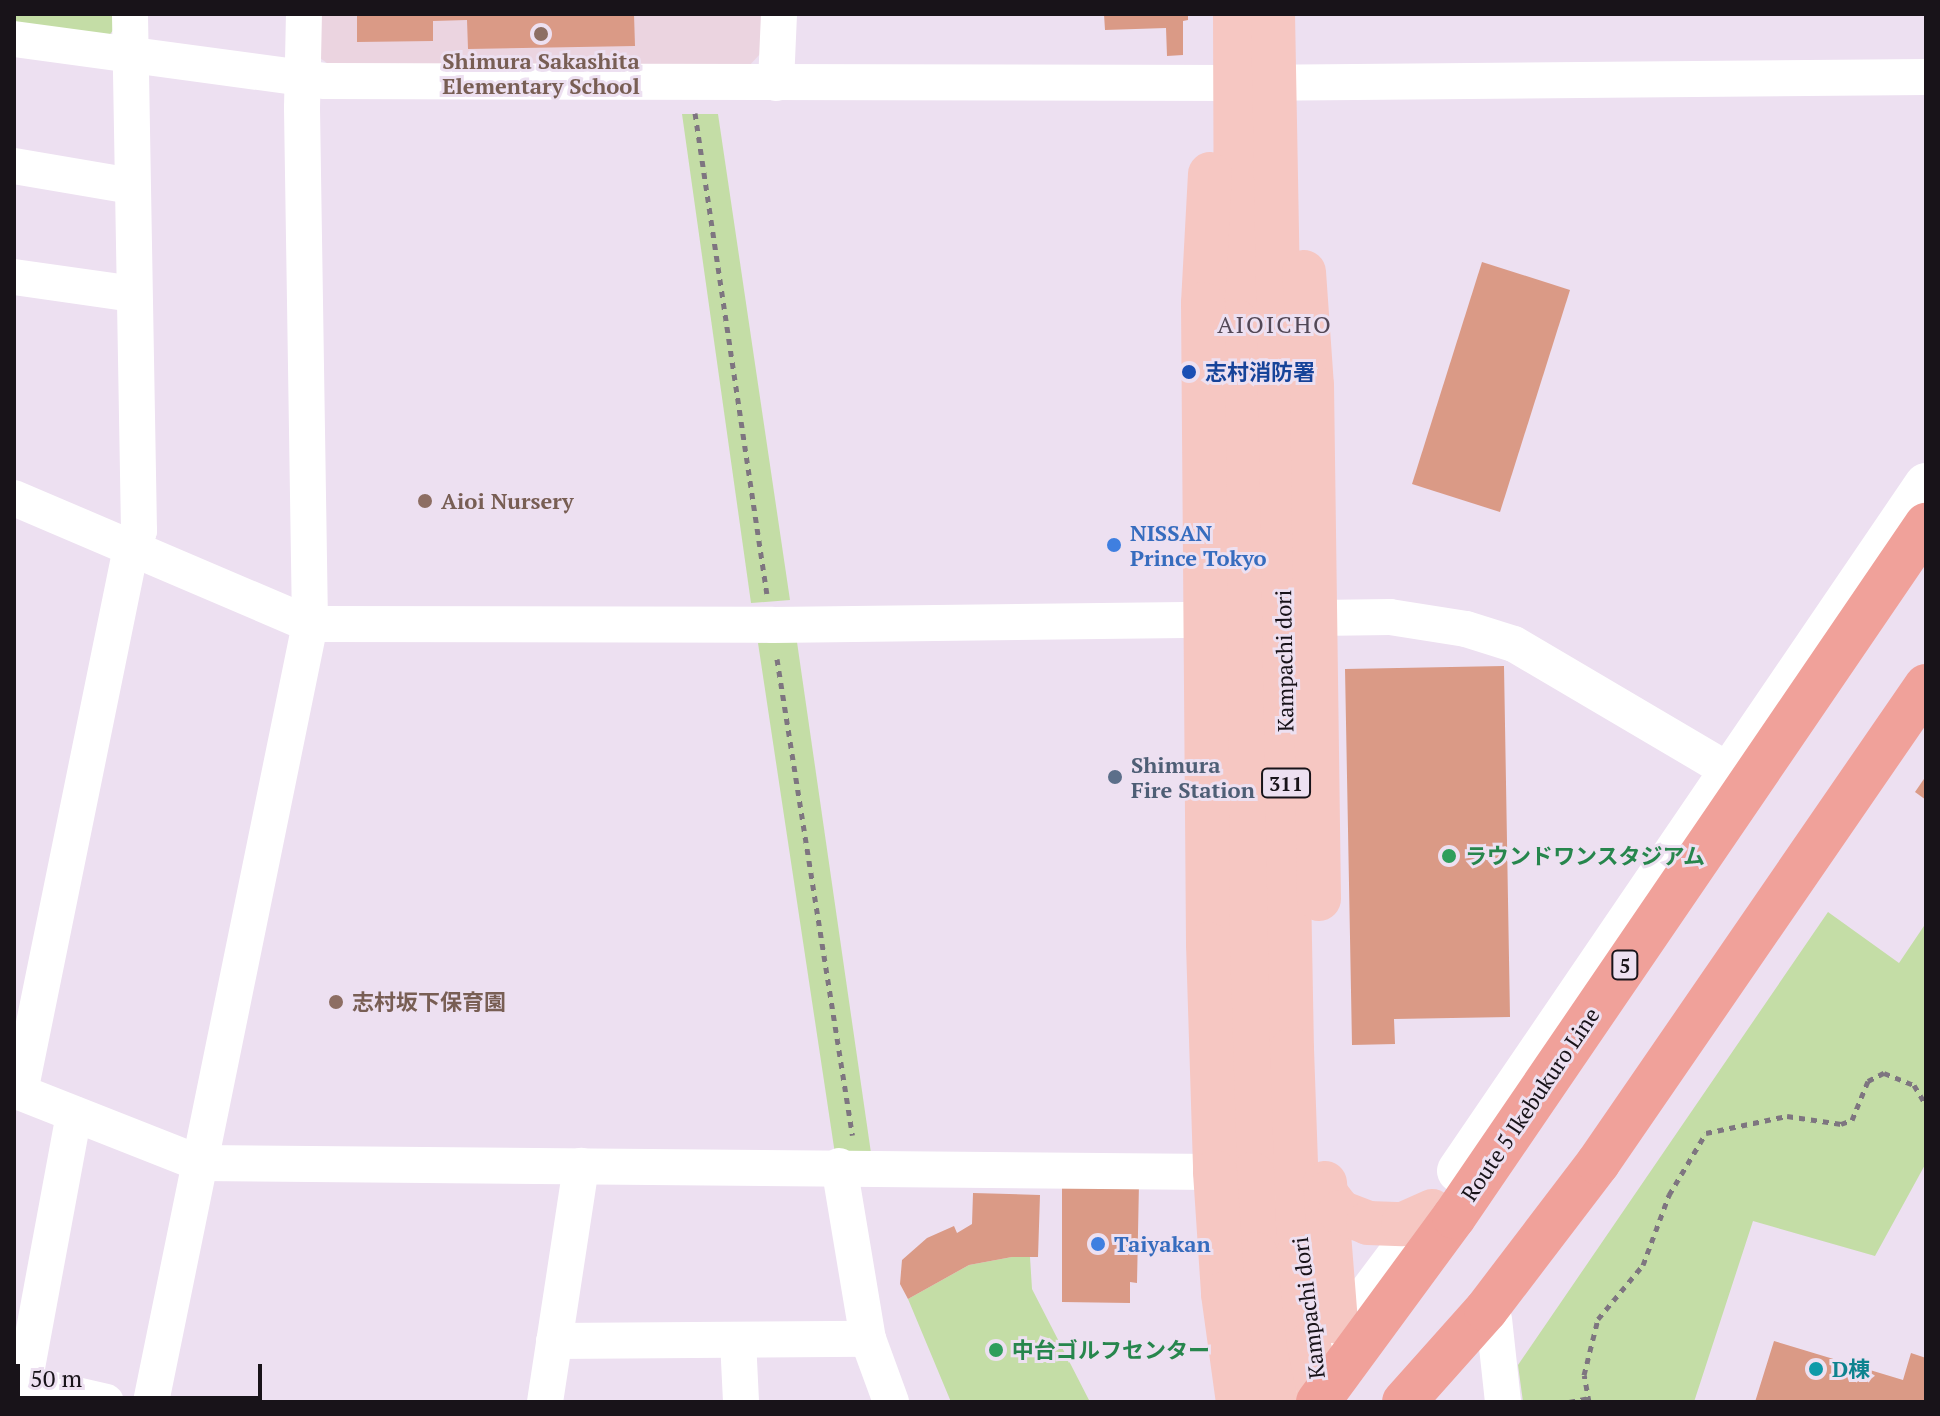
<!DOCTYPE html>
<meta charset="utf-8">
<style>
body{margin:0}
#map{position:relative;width:1940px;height:1416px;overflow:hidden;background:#ede0f1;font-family:"PT Serif","Noto Sans JP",serif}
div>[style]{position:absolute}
.education>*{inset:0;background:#ebd4e0}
.green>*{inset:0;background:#c4dda6}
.building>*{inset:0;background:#da9a86}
.path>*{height:5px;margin-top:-2.5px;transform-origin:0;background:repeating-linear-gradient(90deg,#7e7580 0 6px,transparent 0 12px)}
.street>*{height:36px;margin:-18px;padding:0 18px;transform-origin:18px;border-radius:18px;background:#fff}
.secondary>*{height:44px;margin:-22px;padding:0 22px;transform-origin:22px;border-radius:22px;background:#fff}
.primary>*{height:44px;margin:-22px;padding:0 22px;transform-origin:22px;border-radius:22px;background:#f6c7c2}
.highway>*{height:44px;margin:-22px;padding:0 22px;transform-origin:22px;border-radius:22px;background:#f0a19a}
.dots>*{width:22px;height:22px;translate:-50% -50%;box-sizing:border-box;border:4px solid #ede0f1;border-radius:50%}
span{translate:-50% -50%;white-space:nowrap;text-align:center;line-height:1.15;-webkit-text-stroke:6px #ede0f1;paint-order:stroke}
.shield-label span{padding:2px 6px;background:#ede0f1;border:2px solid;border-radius:6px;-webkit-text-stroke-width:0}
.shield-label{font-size:20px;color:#181319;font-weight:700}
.education-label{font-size:22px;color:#785e54;font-weight:700}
.left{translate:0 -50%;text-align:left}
.transit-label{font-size:22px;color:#164399;font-weight:700}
.shop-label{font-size:22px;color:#366cbe;font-weight:700}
.street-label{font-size:22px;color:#181319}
.service-label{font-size:22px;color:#4e5e75;font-weight:700}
.leisure-label{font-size:22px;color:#27864d;font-weight:700}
.culture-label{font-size:22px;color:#0d838f;font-weight:700}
.neighbourhood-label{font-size:24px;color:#534856;letter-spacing:2px}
.frame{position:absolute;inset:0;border:16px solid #181319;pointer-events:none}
.scale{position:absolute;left:16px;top:1364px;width:246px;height:36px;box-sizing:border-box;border:4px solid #181319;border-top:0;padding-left:10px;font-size:24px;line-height:28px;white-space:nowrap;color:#181319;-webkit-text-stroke:6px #ede0f1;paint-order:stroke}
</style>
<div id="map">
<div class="education">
<i style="clip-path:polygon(320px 14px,763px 14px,761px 53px,748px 67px,327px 63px,320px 58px)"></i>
</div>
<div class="green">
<i style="clip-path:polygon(14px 14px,119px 14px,119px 22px,108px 37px,14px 26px)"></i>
<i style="clip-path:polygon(682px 114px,718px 114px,790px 600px,751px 603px)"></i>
<i style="clip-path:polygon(797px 642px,871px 1153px,835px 1154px,758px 643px)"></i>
<i style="clip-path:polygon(1828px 912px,1899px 963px,1926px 923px,1926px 1163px,1875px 1256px,1753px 1221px,1694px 1402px,1523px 1402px,1518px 1365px)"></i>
<i style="clip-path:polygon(1012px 1257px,1030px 1257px,1032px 1289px,1090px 1402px,951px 1402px,908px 1299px,969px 1265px)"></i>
</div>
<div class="building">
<i style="clip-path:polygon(357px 14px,634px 14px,635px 46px,468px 49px,467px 20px,433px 21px,433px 41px,357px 42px)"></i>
<i style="clip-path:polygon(1104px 14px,1188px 14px,1188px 20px,1183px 21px,1183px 55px,1167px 56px,1166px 28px,1105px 30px)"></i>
<i style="clip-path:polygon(1482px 262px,1570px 290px,1500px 512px,1412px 484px)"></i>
<i style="clip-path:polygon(1504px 666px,1510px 1017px,1394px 1019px,1395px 1044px,1352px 1045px,1345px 669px)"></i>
<i style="clip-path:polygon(1926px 776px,1926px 800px,1915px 792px)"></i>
<i style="clip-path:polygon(1062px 1183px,1139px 1183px,1137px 1283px,1130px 1282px,1130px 1303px,1062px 1302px)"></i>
<i style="clip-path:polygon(973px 1193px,1040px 1195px,1038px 1257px,1012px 1257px,969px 1265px,908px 1299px,900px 1284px,902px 1260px,927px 1238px,954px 1226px,957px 1233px,972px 1224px)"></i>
<i style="clip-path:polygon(1774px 1341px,1903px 1380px,1911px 1353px,1926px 1358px,1926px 1402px,1755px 1402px)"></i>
</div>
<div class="path">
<i style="left:695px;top:113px;width:486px;rotate:81.5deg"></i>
<i style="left:777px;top:659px;width:482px;rotate:81deg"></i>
<i style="left:1569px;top:1402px;width:21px;rotate:-11deg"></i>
<i style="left:1589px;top:1402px;width:27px;rotate:-100deg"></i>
<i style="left:1584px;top:1375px;width:58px;rotate:-76deg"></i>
<i style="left:1598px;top:1319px;width:70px;rotate:-50.2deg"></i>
<i style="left:1643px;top:1265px;width:75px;rotate:-69.6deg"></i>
<i style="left:1669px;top:1195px;width:72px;rotate:-59.2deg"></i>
<i style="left:1706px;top:1133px;width:83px;rotate:-11.9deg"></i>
<i style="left:1787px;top:1116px;width:55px;rotate:8.4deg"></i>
<i style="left:1841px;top:1124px;width:12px;rotate:-20deg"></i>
<i style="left:1852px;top:1120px;width:42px;rotate:-67.7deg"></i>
<i style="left:1868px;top:1081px;width:18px;rotate:-27deg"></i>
<i style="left:1884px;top:1073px;width:32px;rotate:22deg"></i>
<i style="left:1914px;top:1085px;width:23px;rotate:59deg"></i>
</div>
<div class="street">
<i style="left:14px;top:39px;width:313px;rotate:7.7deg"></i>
<i style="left:324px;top:81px;width:912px;rotate:0.13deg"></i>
<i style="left:1236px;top:83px;width:690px;rotate:-0.5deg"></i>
<i style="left:776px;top:83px;width:69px;rotate:-87.5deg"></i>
<i style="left:14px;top:166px;width:119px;rotate:9.7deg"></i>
<i style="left:14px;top:277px;width:120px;rotate:8.1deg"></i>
<i style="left:14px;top:498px;width:322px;rotate:23.1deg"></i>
<i style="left:310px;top:624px;width:462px;rotate:0.1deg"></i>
<i style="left:772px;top:625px;width:434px;rotate:-0.7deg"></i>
<i style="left:1317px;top:618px;width:73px;rotate:-0.8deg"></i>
<i style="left:1390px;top:617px;width:77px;rotate:9deg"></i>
<i style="left:1466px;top:629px;width:50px;rotate:17.4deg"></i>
<i style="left:1514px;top:644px;width:252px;rotate:30.5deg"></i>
<i style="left:14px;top:1090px;width:199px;rotate:21.5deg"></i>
<i style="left:199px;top:1163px;width:1016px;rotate:0.51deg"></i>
<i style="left:20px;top:1092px;width:555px;rotate:-78.47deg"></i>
<i style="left:131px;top:548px;width:19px;rotate:-65deg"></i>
<i style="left:139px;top:531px;width:517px;rotate:-91deg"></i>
<i style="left:74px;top:1114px;width:274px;rotate:100.5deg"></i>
<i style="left:24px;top:1383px;width:84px;rotate:13deg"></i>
<i style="left:839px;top:1166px;width:175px;rotate:80.5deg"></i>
<i style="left:868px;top:1339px;width:67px;rotate:69.9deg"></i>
<i style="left:1494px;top:1319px;width:83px;rotate:83.8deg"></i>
<i style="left:738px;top:1340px;width:62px;rotate:87.2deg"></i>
<i style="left:554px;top:1341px;width:314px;rotate:-0.4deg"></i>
<i style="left:151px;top:1402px;width:794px;rotate:-78.45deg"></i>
<i style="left:310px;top:624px;width:516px;rotate:-90.89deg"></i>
<i style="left:302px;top:108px;width:94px;rotate:-88.8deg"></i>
<i style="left:545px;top:1402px;width:239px;rotate:-81.3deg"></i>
</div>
<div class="secondary">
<i style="left:1459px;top:1171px;width:830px;rotate:-55.75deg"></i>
<i style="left:1296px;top:1393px;width:186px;rotate:-53.1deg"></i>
</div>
<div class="primary">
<i style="left:1235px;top:14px;width:307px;rotate:89.8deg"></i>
<i style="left:1236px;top:321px;width:853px;rotate:88.86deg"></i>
<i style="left:1253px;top:1174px;width:80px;rotate:87.9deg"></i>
<i style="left:1256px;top:1254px;width:149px;rotate:82.3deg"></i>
<i style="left:1273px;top:14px;width:1035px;rotate:88.95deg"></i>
<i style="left:1292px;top:1049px;width:203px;rotate:88deg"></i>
<i style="left:1299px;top:1252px;width:94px;rotate:83.9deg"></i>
<i style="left:1309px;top:1345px;width:58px;rotate:78.1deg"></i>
<i style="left:1210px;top:174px;width:130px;rotate:93.1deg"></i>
<i style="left:1203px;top:304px;width:640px;rotate:89.55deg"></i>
<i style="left:1208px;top:944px;width:228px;rotate:88.2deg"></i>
<i style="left:1215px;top:1172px;width:122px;rotate:86.2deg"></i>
<i style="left:1223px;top:1294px;width:109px;rotate:82.1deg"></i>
<i style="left:1304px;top:272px;width:113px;rotate:86deg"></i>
<i style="left:1312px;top:385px;width:514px;rotate:89.22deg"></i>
<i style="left:1325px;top:1183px;width:139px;rotate:85.5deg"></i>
<i style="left:1326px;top:1194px;width:23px;rotate:52deg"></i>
<i style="left:1340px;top:1212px;width:30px;rotate:21deg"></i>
<i style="left:1368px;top:1223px;width:35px;rotate:2deg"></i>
<i style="left:1403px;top:1224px;width:32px;rotate:-24deg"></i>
</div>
<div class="highway">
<i style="left:1318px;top:1402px;width:230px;rotate:-53.7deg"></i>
<i style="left:1454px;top:1217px;width:838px;rotate:-55.7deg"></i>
<i style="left:1404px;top:1402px;width:123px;rotate:-48.3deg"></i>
<i style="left:1486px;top:1310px;width:185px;rotate:-52.7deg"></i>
<i style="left:1598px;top:1163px;width:579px;rotate:-55.49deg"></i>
</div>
<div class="dots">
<i style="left:541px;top:34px;background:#8d6e63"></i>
<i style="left:1189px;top:372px;background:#1a4fb4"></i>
<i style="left:425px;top:501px;background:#8d6e63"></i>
<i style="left:1114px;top:545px;background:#3f7fe0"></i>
<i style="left:1115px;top:777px;background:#5c6f8a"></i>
<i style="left:1449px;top:856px;background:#2e9e5b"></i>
<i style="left:336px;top:1002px;background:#8d6e63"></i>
<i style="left:1098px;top:1244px;background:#3f7fe0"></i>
<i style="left:996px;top:1350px;background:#2e9e5b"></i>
<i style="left:1816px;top:1369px;background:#0f9aa8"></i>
</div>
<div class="shield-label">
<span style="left:1286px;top:783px">311</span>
<span style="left:1625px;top:965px">5</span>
</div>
<div class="education-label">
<span style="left:541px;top:73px">Shimura Sakashita<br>Elementary School</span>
<span class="left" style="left:441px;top:501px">Aioi Nursery</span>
<span class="left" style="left:352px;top:1002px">志村坂下保育園</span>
</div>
<div class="transit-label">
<span class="left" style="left:1205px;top:372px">志村消防署</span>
</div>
<div class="shop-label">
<span class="left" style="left:1130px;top:545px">NISSAN<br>Prince Tokyo</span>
<span class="left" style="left:1114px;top:1244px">Taiyakan</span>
</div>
<div class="street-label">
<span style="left:1284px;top:661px;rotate:-91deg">Kampachi dori</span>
<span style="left:1530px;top:1104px;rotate:-56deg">Route 5 Ikebukuro Line</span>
<span style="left:1308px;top:1308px;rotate:-97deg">Kampachi dori</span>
</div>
<div class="service-label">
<span class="left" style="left:1131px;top:777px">Shimura<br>Fire Station</span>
</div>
<div class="leisure-label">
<span class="left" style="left:1465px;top:856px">ラウンドワンスタジアム</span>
<span class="left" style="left:1012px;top:1350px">中台ゴルフセンター</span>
</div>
<div class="culture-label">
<span class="left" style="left:1832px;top:1369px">D棟</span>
</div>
<div class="neighbourhood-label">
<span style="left:1275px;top:325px">AIOICHO</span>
</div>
<div class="frame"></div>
<div class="scale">50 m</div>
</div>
